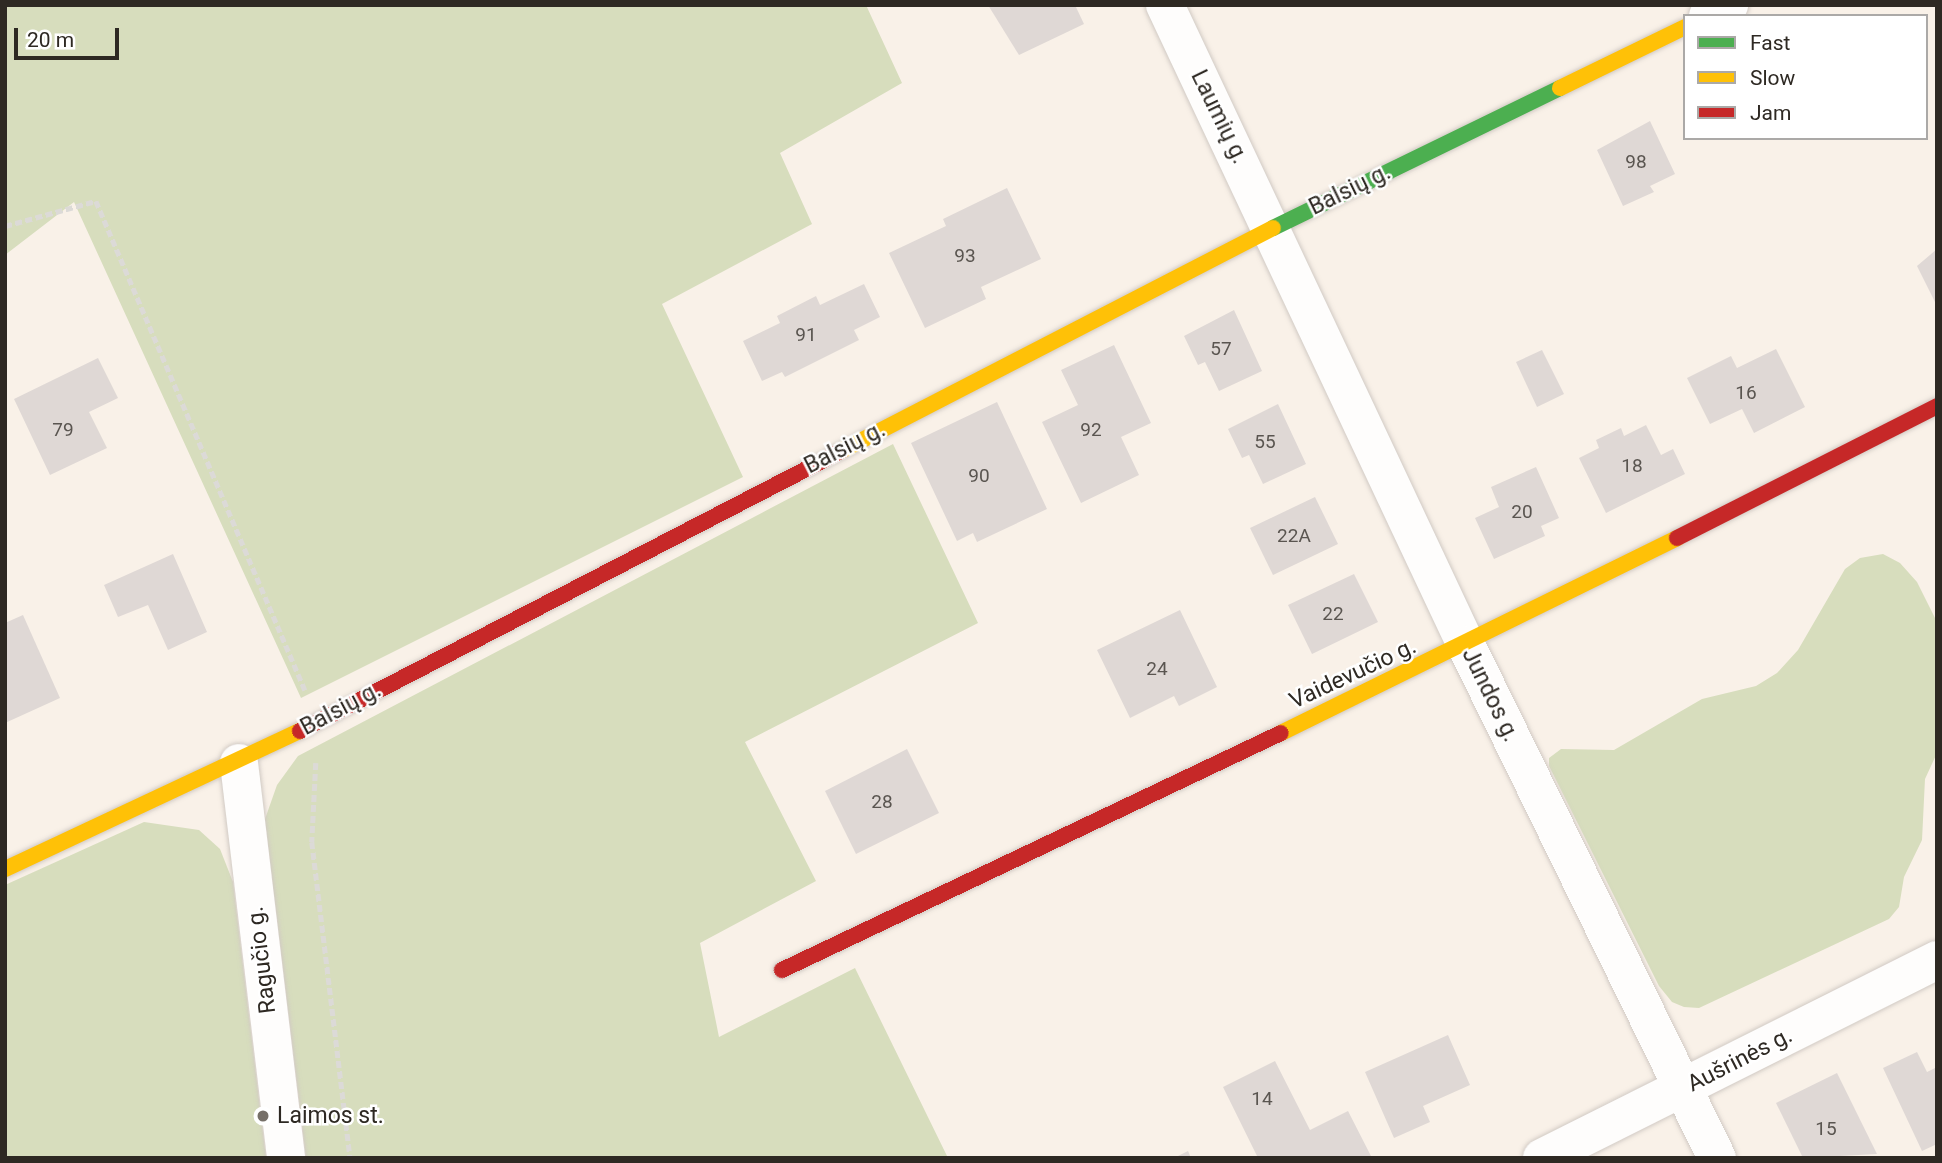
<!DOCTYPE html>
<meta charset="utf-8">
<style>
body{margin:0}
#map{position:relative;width:1942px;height:1163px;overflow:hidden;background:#f9f1e8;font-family:Roboto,sans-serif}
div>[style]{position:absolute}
.green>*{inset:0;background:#d7ddbd}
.building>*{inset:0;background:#dfd8d5}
.path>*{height:4.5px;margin-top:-2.25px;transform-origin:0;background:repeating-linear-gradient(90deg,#dcdad7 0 7px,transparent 0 10.5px)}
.roads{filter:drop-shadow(0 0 2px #d1cac4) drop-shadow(0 0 2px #d1cac4)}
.street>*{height:38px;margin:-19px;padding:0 19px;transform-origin:19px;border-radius:19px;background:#fefdfc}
.fast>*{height:16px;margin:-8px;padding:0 8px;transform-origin:8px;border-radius:8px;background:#4caf50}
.slow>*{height:16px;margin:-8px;padding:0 8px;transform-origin:8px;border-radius:8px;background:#ffc107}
.jam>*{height:16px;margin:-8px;padding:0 8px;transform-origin:8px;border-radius:8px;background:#c62828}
.dots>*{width:19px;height:19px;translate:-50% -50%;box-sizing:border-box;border:4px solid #fff;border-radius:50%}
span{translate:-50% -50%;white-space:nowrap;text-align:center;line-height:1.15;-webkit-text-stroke:5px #fff;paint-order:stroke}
.number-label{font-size:19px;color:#5a5550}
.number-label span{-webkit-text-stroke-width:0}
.street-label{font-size:23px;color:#2e2923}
.poi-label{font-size:23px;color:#2e2923}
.left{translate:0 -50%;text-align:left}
.frame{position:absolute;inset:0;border:7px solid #2e2923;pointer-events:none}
.legend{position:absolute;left:1683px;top:14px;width:245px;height:126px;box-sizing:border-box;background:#fff;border:2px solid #aba9a7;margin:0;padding:9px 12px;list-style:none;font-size:21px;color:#2e2923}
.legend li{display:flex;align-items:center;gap:14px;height:35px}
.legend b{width:35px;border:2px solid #aba9a7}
.scale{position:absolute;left:14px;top:28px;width:105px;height:32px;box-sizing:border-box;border:4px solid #2e2923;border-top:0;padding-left:9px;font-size:21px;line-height:24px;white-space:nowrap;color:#2e2923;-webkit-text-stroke:5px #fff;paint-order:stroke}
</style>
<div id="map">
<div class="green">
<i style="clip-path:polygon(5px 5px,866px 5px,902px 83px,780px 153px,812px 224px,662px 304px,743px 477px,301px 698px,74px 202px,5px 255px)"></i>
<i style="clip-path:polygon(893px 444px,978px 623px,745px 742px,816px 881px,700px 943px,719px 1037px,855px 968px,948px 1158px,306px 1158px,265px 819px,277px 785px,298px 756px)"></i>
<i style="clip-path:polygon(1883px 554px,1900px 563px,1917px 582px,1937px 622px,1937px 753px,1925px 779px,1922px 840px,1904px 877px,1899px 907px,1889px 919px,1699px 1008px,1684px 1007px,1672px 1002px,1659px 986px,1549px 766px,1549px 758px,1561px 749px,1614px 750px,1702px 699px,1756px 686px,1777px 673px,1798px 650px,1845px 569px,1860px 558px)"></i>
<i style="clip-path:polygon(144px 822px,199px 830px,220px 849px,233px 882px,266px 1158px,5px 1158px,5px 885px)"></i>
</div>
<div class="building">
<i style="clip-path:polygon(988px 5px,1075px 5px,1084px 24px,1019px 55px)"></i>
<i style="clip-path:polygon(1650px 121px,1675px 174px,1650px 186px,1654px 192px,1623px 206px,1597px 150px)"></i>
<i style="clip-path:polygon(1007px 188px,1041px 259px,981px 287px,986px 299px,925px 328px,889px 253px,946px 226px,943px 219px)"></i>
<i style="clip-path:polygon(1937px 249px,1937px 306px,1917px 266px)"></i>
<i style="clip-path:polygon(864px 284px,880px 317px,854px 330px,859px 340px,785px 377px,782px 372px,762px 381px,743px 341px,780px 323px,777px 316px,816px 296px,820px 305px)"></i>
<i style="clip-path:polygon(1234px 310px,1262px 371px,1219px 391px,1205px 362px,1198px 365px,1184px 336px)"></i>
<i style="clip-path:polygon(1114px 345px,1151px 423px,1121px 437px,1139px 475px,1081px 503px,1042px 422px,1078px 405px,1061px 370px)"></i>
<i style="clip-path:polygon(1776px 349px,1805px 407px,1754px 433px,1742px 409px,1710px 424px,1687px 378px,1731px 356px,1737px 368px)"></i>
<i style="clip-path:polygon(1542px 350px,1564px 394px,1537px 407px,1516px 362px)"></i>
<i style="clip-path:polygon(98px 358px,118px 398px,89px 412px,107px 448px,50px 475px,14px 399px)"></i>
<i style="clip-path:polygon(997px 402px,1047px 509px,977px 542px,973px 533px,957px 541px,911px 443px)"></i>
<i style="clip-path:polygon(1278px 404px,1306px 464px,1263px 484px,1249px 455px,1242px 458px,1228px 429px)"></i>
<i style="clip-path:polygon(1646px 425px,1661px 455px,1673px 449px,1685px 474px,1606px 513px,1579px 458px,1599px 448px,1596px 440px,1621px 428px,1624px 436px)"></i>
<i style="clip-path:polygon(1536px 467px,1559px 518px,1541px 526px,1545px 536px,1494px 559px,1475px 518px,1499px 507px,1491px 487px)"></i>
<i style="clip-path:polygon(1315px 497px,1338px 544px,1273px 575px,1250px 528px)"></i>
<i style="clip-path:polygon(173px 554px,207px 632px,168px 650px,148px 605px,118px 617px,104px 585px)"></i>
<i style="clip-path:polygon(1354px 574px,1378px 622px,1312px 654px,1288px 605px)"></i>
<i style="clip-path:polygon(1180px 610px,1217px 687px,1179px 706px,1174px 696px,1130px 718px,1097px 650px)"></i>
<i style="clip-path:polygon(23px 615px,60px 698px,5px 723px,5px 623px)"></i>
<i style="clip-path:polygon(907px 749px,939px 813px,856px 854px,825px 791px)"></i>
<i style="clip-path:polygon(1448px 1035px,1470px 1085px,1423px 1106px,1430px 1122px,1394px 1138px,1365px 1072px)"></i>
<i style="clip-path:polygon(1917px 1052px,1927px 1072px,1937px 1067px,1937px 1144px,1922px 1151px,1883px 1068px)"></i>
<i style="clip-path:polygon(1275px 1061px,1310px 1130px,1348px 1111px,1372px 1158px,1258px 1158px,1223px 1087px)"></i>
<i style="clip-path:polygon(1837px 1073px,1877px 1154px,1803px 1158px,1776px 1103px)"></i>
<i style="clip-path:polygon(1188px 1151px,1191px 1158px,1174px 1158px)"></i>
</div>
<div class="path">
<i style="left:5px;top:226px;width:94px;rotate:-15.4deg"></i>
<i style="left:96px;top:201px;width:532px;rotate:66.86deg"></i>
<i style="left:316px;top:763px;width:79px;rotate:92.9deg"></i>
<i style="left:312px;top:842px;width:318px;rotate:83.1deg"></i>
</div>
<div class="roads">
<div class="street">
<i style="left:1165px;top:5px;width:707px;rotate:64.81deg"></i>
<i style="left:1466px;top:645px;width:571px;rotate:63.93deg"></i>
<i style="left:1708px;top:16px;width:24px;rotate:-28deg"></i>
<i style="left:239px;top:763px;width:398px;rotate:83.2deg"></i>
<i style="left:1542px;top:1158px;width:442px;rotate:-26.6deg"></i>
</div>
<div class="fast">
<i style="left:1273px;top:228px;width:319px;rotate:-26deg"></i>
</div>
<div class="slow">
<i style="left:1560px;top:88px;width:139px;rotate:-26deg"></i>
<i style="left:841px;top:451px;width:486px;rotate:-27.3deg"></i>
<i style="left:1281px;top:733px;width:441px;rotate:-26.2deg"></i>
<i style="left:5px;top:869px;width:326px;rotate:-25.1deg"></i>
</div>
<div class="jam">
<i style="left:1677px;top:538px;width:292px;rotate:-26.9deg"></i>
<i style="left:300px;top:731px;width:609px;rotate:-27.36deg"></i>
<i style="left:782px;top:970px;width:552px;rotate:-25.41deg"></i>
</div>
</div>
<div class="dots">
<i style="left:263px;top:1116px;background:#756f68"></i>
</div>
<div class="number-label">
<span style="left:1636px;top:162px">98</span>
<span style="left:965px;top:256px">93</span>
<span style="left:806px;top:335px">91</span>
<span style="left:1221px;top:349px">57</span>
<span style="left:1746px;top:393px">16</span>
<span style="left:63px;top:430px">79</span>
<span style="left:1091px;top:430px">92</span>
<span style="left:1265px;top:442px">55</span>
<span style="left:1632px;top:466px">18</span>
<span style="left:979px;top:476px">90</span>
<span style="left:1522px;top:512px">20</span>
<span style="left:1294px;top:536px">22A</span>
<span style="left:1333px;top:614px">22</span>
<span style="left:1157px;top:669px">24</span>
<span style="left:882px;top:802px">28</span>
<span style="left:1262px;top:1099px">14</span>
<span style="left:1826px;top:1129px">15</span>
</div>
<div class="street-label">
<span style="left:1219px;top:117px;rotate:64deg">Laumių g.</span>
<span style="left:1350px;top:190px;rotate:-26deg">Balsių g.</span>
<span style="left:845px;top:448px;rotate:-27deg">Balsių g.</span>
<span style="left:1353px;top:674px;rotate:-25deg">Vaidevučio g.</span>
<span style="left:1490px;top:695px;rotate:64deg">Jundos g.</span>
<span style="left:341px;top:709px;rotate:-28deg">Balsių g.</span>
<span style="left:262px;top:960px;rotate:-97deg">Ragučio g.</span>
<span style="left:1740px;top:1060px;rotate:-27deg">Aušrinės g.</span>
</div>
<div class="poi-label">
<span class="left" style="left:277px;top:1116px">Laimos st.</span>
</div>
<div class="frame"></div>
<ul class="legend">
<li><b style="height:9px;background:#4caf50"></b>Fast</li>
<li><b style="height:9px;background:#ffc107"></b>Slow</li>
<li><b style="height:9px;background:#c62828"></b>Jam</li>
</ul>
<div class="scale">20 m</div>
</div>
